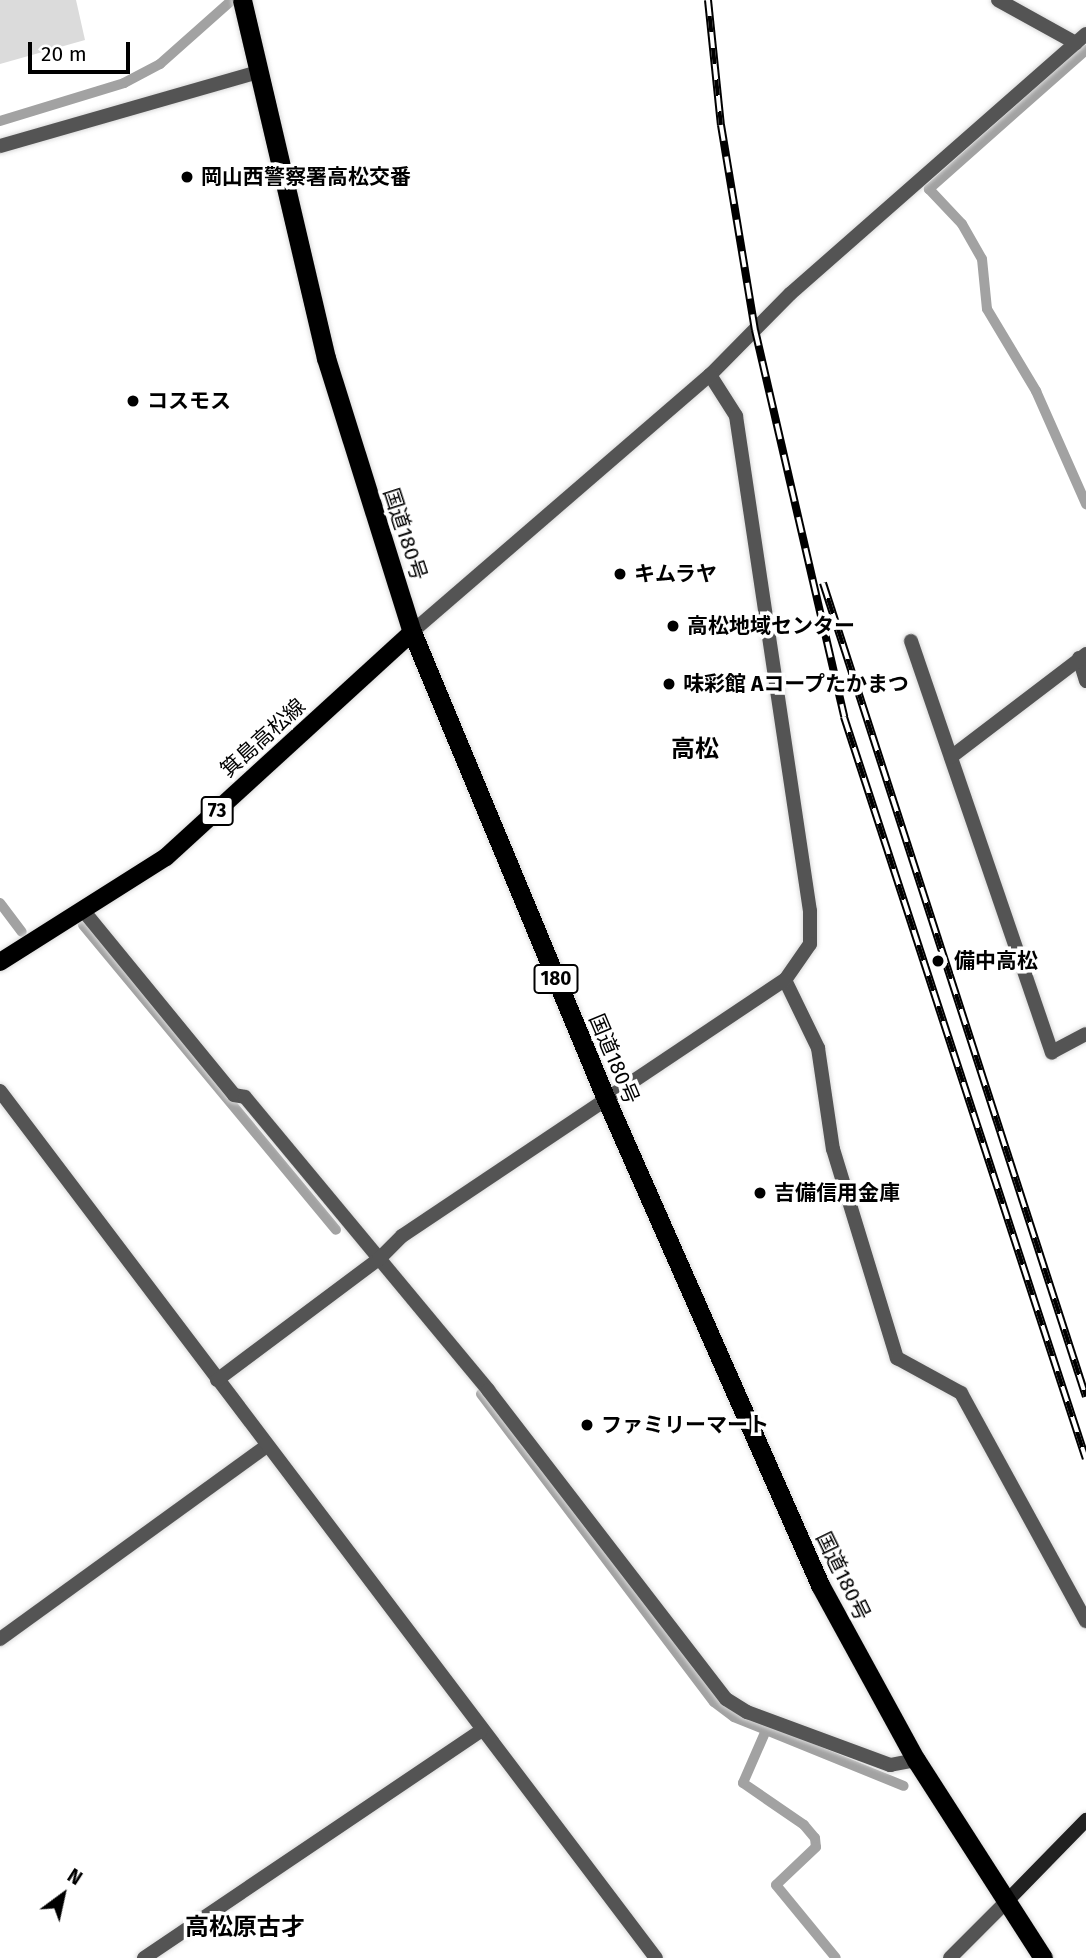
<!DOCTYPE html>
<meta charset="utf-8">
<style>
body{margin:0}
#map{position:relative;width:1086px;height:1958px;overflow:hidden;background:#fff;font-family:"Fira Sans","Noto Sans JP",sans-serif}
div>[style]{position:absolute}
.green>*{inset:0;background:#dbdbdb}
.stream>*{height:10px;margin:-5px;padding:0 5px;transform-origin:5px;border-radius:5px;background:#a2a2a2}
.roads{filter:drop-shadow(0 0 2px #dbdbdb) drop-shadow(0 0 2px #dbdbdb)}
.service>*{height:14px;margin:-7px;padding:0 7px;transform-origin:7px;border-radius:7px;background:#545454}
.minor>*{height:14px;margin:-7px;padding:0 7px;transform-origin:7px;border-radius:7px;background:#545454}
.tertiary>*{height:14px;margin:-7px;padding:0 7px;transform-origin:7px;border-radius:7px;background:#545454}
.secondary>*{height:14px;margin:-7px;padding:0 7px;transform-origin:7px;border-radius:7px;background:#212121}
.primary>*{height:18px;margin:-9px;padding:0 9px;transform-origin:9px;border-radius:9px;background:#000}
.trunk>*{height:19px;margin:-9.5px;padding:0 9.5px;transform-origin:9.5px;border-radius:9.5px;background:#000}
.rail>*{height:8px;margin-top:-4px;transform-origin:0;background:repeating-linear-gradient(90deg,#fff 0 16px,#000 0 32px);box-sizing:border-box;border-block:2px solid #000}
.dots>*{width:19px;height:19px;translate:-50% -50%;box-sizing:border-box;border:4px solid #fff;border-radius:50%}
span{translate:-50% -50%;white-space:nowrap;text-align:center;line-height:1.15;-webkit-text-stroke:7px #fff;paint-order:stroke}
.shield-label span{padding:2px 5px;background:#fff;border:2px solid;border-radius:5px;-webkit-text-stroke-width:0}
.shield-label{font-size:19px;color:#000;font-weight:700}
.poi-label{font-size:21px;color:#000;font-weight:700}
.left{translate:0 -50%;text-align:left}
.street-label{font-size:21px;color:#000}
.quarter-label{font-size:24px;color:#000;font-weight:700}
.north{position:absolute;left:28px;top:1860px;width:70px;height:70px;-webkit-text-stroke:5px #fff;paint-order:stroke;rotate:33deg;font-size:19px;font-weight:700;line-height:28px;text-align:center;color:#000}
.north::after{content:'';display:block;margin:auto;width:24px;height:32px;background:#000;clip-path:polygon(50% 0,100% 100%,50% 72%,0 100%)}
.scale{position:absolute;left:28px;top:42px;width:102px;height:32px;box-sizing:border-box;border:4px solid #000;border-top:0;padding-left:9px;font-size:21px;line-height:24px;white-space:nowrap;color:#000;-webkit-text-stroke:5px #fff;paint-order:stroke}
</style>
<div id="map">
<div class="green">
<i style="clip-path:polygon(0 0,76px 0,85px 40px,0 64px)"></i>
</div>
<div class="stream">
<i style="left:1086px;top:50px;width:210px;rotate:138.5deg"></i>
<i style="left:929px;top:189px;width:48px;rotate:46.7deg"></i>
<i style="left:962px;top:224px;width:40px;rotate:60.3deg"></i>
<i style="left:982px;top:259px;width:50px;rotate:84.3deg"></i>
<i style="left:987px;top:309px;width:96px;rotate:59.1deg"></i>
<i style="left:1036px;top:391px;width:124px;rotate:66.1deg"></i>
<i style="left:0;top:121px;width:130px;rotate:-17deg"></i>
<i style="left:124px;top:83px;width:41px;rotate:-27.8deg"></i>
<i style="left:160px;top:64px;width:96px;rotate:-41.6deg"></i>
<i style="left:0;top:903px;width:36px;rotate:53deg"></i>
<i style="left:83px;top:925px;width:396px;rotate:50.3deg"></i>
<i style="left:481px;top:1394px;width:386px;rotate:52.9deg"></i>
<i style="left:714px;top:1702px;width:25px;rotate:37deg"></i>
<i style="left:734px;top:1717px;width:183px;rotate:22.1deg"></i>
<i style="left:767px;top:1728px;width:60px;rotate:113.6deg"></i>
<i style="left:743px;top:1783px;width:74px;rotate:34.5deg"></i>
<i style="left:804px;top:1825px;width:17px;rotate:50deg"></i>
<i style="left:815px;top:1838px;width:9px;rotate:84deg"></i>
<i style="left:816px;top:1847px;width:55px;rotate:136.5deg"></i>
<i style="left:776px;top:1885px;width:94px;rotate:50.6deg"></i>
</div>
<div class="roads">
<div class="service">
<i style="left:0;top:1639px;width:329px;rotate:-35.9deg"></i>
</div>
<div class="minor">
<i style="left:998px;top:0;width:89px;rotate:28.9deg"></i>
<i style="left:1086px;top:34px;width:394px;rotate:138.7deg"></i>
<i style="left:790px;top:294px;width:114px;rotate:134.6deg"></i>
<i style="left:710px;top:375px;width:49px;rotate:57.6deg"></i>
<i style="left:736px;top:416px;width:501px;rotate:81.5deg"></i>
<i style="left:810px;top:911px;width:33px;rotate:90deg"></i>
<i style="left:810px;top:944px;width:44px;rotate:124.8deg"></i>
<i style="left:785px;top:980px;width:76px;rotate:64.1deg"></i>
<i style="left:818px;top:1048px;width:102px;rotate:81.6deg"></i>
<i style="left:833px;top:1149px;width:219px;rotate:73deg"></i>
<i style="left:897px;top:1358px;width:73px;rotate:28.7deg"></i>
<i style="left:961px;top:1393px;width:260px;rotate:61.3deg"></i>
<i style="left:0;top:146px;width:268px;rotate:-16deg"></i>
<i style="left:911px;top:641px;width:435px;rotate:71.1deg"></i>
<i style="left:1052px;top:1052px;width:38px;rotate:-28deg"></i>
<i style="left:1079px;top:658px;width:24px;rotate:73deg"></i>
<i style="left:951px;top:757px;width:170px;rotate:-37.3deg"></i>
<i style="left:82px;top:909px;width:240px;rotate:50.7deg"></i>
<i style="left:234px;top:1095px;width:11px;rotate:10deg"></i>
<i style="left:245px;top:1097px;width:381px;rotate:50.3deg"></i>
<i style="left:488px;top:1390px;width:390px;rotate:52.4deg"></i>
<i style="left:726px;top:1699px;width:25px;rotate:32deg"></i>
<i style="left:747px;top:1712px;width:153px;rotate:20.3deg"></i>
<i style="left:890px;top:1765px;width:26px;rotate:-11deg"></i>
<i style="left:0;top:1091px;width:1087px;rotate:52.89deg"></i>
<i style="left:217px;top:1380px;width:202px;rotate:-36.8deg"></i>
<i style="left:379px;top:1259px;width:33px;rotate:-45deg"></i>
<i style="left:402px;top:1236px;width:461px;rotate:-33.8deg"></i>
<i style="left:144px;top:1958px;width:406px;rotate:-34deg"></i>
<i style="left:950px;top:1958px;width:82px;rotate:-45deg"></i>
</div>
<div class="tertiary">
<i style="left:412px;top:632px;width:394px;rotate:-40.8deg"></i>
</div>
<div class="secondary">
<i style="left:1008px;top:1900px;width:112px;rotate:-45.7deg"></i>
</div>
<div class="primary">
<i style="left:0;top:962px;width:196px;rotate:-32.3deg"></i>
<i style="left:166px;top:857px;width:333px;rotate:-42.4deg"></i>
</div>
<div class="trunk">
<i style="left:242px;top:0;width:368px;rotate:76.8deg"></i>
<i style="left:326px;top:358px;width:287px;rotate:72.6deg"></i>
<i style="left:412px;top:632px;width:506px;rotate:67.44deg"></i>
<i style="left:606px;top:1099px;width:531px;rotate:66.23deg"></i>
<i style="left:820px;top:1585px;width:200px;rotate:61.3deg"></i>
<i style="left:916px;top:1760px;width:235px;rotate:57.3deg"></i>
</div>
</div>
<div class="rail">
<i style="left:708px;top:0;width:126px;rotate:84.1deg"></i>
<i style="left:721px;top:125px;width:208px;rotate:80.6deg"></i>
<i style="left:755px;top:330px;width:397px;rotate:77deg"></i>
<i style="left:844px;top:717px;width:780px;rotate:71.94deg"></i>
<i style="left:823px;top:583px;width:855px;rotate:72.09deg"></i>
</div>
<div class="dots">
<i style="left:187px;top:177px;background:#000"></i>
<i style="left:133px;top:401px;background:#000"></i>
<i style="left:620px;top:574px;background:#000"></i>
<i style="left:673px;top:626px;background:#000"></i>
<i style="left:669px;top:684px;background:#000"></i>
<i style="left:938px;top:961px;background:#000"></i>
<i style="left:760px;top:1193px;background:#000"></i>
<i style="left:587px;top:1425px;background:#000"></i>
</div>
<div class="shield-label">
<span style="left:217px;top:811px">73</span>
<span style="left:556px;top:979px">180</span>
</div>
<div class="poi-label">
<span class="left" style="left:201px;top:177px">岡山西警察署高松交番</span>
<span class="left" style="left:147px;top:401px">コスモス</span>
<span class="left" style="left:634px;top:574px">キムラヤ</span>
<span class="left" style="left:687px;top:626px">高松地域センター</span>
<span class="left" style="left:683px;top:684px">味彩館 Aコープたかまつ</span>
<span class="left" style="left:954px;top:961px">備中高松</span>
<span class="left" style="left:774px;top:1193px">吉備信用金庫</span>
<span class="left" style="left:601px;top:1425px">ファミリーマート</span>
</div>
<div class="street-label">
<span style="left:405px;top:534px;rotate:72deg">国道180号</span>
<span style="left:263px;top:738px;rotate:-42deg">箕島高松線</span>
<span style="left:614px;top:1059px;rotate:67deg">国道180号</span>
<span style="left:843px;top:1576px;rotate:64deg">国道180号</span>
</div>
<div class="quarter-label">
<span style="left:695px;top:750px">高松</span>
<span style="left:245px;top:1928px">高松原古才</span>
</div>
<div class="north">N</div>
<div class="scale">20 m</div>
</div>
